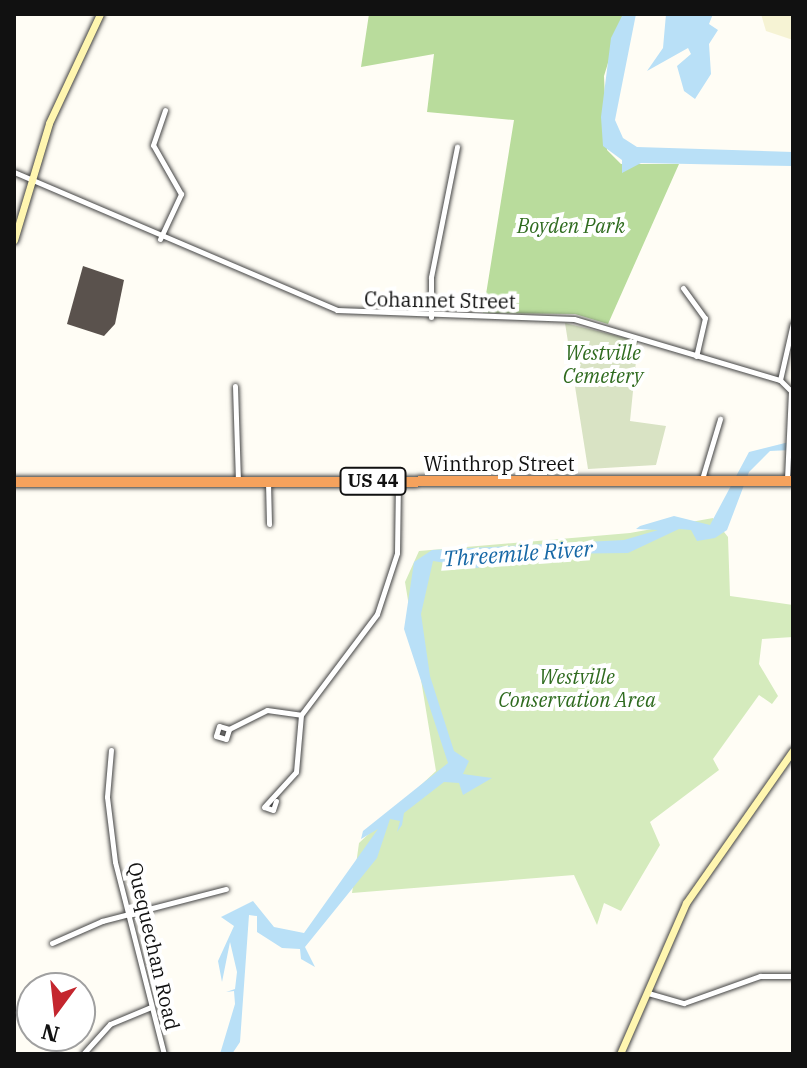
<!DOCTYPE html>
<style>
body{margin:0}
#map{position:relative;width:807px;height:1068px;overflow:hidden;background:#fffdf5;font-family:"IBM Plex Serif",serif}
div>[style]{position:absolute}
.farmland>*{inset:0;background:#f6f3d4}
.green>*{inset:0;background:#d5ebbd}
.forest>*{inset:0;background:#b9dc9c}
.cemetery>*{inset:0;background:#d9e3c4}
.water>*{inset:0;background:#b9e0f7}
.building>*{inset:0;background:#5a524d}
.roads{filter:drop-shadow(0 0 2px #444) drop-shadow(0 0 2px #444)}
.street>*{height:5px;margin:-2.5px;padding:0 2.5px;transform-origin:2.5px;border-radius:2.5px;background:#fff}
.secondary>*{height:7px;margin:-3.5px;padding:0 3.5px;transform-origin:3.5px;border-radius:3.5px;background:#fff6b0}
.highway>*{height:10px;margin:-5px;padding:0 5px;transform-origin:5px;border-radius:5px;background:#f5a25d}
span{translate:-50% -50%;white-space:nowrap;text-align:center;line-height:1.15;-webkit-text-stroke:8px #fff;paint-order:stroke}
.shield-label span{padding:2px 6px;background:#fff;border:2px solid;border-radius:6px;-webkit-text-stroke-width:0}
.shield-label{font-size:18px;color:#111;font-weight:700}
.park-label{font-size:20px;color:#2f6b1f;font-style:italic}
.street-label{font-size:20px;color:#111}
.water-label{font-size:22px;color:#1768a6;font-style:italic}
.frame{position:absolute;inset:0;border:16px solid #111;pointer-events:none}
.north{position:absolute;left:16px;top:972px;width:80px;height:80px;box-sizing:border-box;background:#fff;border:2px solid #a0a0a0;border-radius:50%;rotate:195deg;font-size:22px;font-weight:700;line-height:32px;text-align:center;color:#111}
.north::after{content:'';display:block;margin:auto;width:28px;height:36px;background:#c4262e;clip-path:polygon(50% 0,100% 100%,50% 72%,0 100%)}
</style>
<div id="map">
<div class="farmland">
<i style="clip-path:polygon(761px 14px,793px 14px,793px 40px,766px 31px)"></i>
</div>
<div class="green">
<i style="clip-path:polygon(713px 518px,728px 537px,730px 596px,793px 605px,793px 637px,762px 639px,759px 664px,778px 696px,772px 704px,759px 695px,713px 759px,719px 770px,650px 822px,660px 845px,621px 911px,604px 903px,597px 925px,574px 875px,352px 893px,359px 843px,436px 771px,405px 582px,419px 551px,630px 533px)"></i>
</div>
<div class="forest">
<i style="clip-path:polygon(369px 14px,623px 14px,604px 76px,607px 150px,621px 164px,679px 164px,608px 324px,575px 314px,483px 313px,514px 120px,427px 112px,434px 54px,361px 67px)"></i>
</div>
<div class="cemetery">
<i style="clip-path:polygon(565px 323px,638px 341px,630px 421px,666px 426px,656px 465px,588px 469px)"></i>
</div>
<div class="water">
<i style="clip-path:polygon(623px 14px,636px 14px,615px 120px,623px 138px,637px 147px,793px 152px,793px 166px,641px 163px,622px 173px,622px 160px,603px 146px,601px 117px,611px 38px)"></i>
<i style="clip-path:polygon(666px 14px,713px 14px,709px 24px,718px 30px,709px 44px,711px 74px,695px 99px,684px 91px,677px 66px,691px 54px,688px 48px,647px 71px,663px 48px)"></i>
<i style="clip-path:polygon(793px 441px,791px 450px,770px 451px,749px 472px,727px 530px,715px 538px,697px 541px,691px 530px,679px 529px,628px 553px,544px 554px,485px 561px,478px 568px,433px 561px,421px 614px,430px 676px,454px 751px,469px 761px,463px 774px,492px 778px,463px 795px,459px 783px,444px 782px,404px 813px,402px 825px,397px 832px,400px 821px,390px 819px,377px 858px,305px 947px,315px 967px,301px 959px,300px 949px,282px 948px,257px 932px,257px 916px,249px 915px,240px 1042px,232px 1054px,220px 1054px,235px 1004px,234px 991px,226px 992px,235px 989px,237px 972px,230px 942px,222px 982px,218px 961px,234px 926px,221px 917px,253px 901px,274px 927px,304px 933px,378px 829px,361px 839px,363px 831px,448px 763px,404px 629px,414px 562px,432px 550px,624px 540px,658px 530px,636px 529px,640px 526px,674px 516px,710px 525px,749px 452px)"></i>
</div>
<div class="building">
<i style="clip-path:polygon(83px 266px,124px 280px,115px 324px,104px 336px,67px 324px)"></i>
</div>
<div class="roads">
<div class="street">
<i style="left:14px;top:172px;width:351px;rotate:23.1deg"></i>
<i style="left:337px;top:310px;width:237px;rotate:2.2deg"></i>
<i style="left:574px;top:319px;width:215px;rotate:16.5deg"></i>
<i style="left:780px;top:380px;width:16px;rotate:45deg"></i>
<i style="left:791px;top:391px;width:89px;rotate:92.6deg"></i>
<i style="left:160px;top:239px;width:50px;rotate:-65deg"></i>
<i style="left:181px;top:194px;width:56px;rotate:-119.7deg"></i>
<i style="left:153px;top:145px;width:37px;rotate:-71deg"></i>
<i style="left:683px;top:288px;width:37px;rotate:54deg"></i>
<i style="left:705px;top:318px;width:39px;rotate:103deg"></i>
<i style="left:431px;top:317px;width:40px;rotate:-90deg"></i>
<i style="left:431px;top:277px;width:133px;rotate:-78.7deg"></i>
<i style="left:780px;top:380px;width:58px;rotate:-77.2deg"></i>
<i style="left:235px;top:386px;width:95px;rotate:88.2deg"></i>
<i style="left:702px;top:479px;width:63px;rotate:-73.3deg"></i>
<i style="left:268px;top:482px;width:42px;rotate:88.6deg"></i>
<i style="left:229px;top:729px;width:10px;rotate:-163deg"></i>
<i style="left:219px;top:726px;width:10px;rotate:107deg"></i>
<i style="left:216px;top:736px;width:10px;rotate:17deg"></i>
<i style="left:226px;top:739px;width:10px;rotate:-73deg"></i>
<i style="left:229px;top:729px;width:42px;rotate:-26.6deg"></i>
<i style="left:267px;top:710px;width:34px;rotate:8deg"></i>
<i style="left:111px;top:750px;width:47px;rotate:94.9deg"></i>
<i style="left:107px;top:797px;width:65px;rotate:83deg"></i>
<i style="left:115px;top:862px;width:198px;rotate:75.7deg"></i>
<i style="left:276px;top:801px;width:9px;rotate:108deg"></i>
<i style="left:273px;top:810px;width:9px;rotate:-162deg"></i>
<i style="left:264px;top:807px;width:47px;rotate:-47.6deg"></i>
<i style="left:296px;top:772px;width:57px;rotate:-85deg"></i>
<i style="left:301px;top:715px;width:126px;rotate:-53deg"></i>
<i style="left:377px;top:614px;width:64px;rotate:-71.8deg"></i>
<i style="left:397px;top:553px;width:71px;rotate:-89.2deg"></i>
<i style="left:52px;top:943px;width:55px;rotate:-23.7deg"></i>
<i style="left:102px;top:921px;width:128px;rotate:-14.5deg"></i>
<i style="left:648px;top:993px;width:37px;rotate:16deg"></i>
<i style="left:684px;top:1003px;width:81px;rotate:-19.6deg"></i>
<i style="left:760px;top:976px;width:33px"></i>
<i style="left:83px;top:1054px;width:40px;rotate:-48deg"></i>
<i style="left:110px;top:1024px;width:44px;rotate:-22.5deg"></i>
</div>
<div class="secondary">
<i style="left:14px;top:240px;width:122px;rotate:-73.3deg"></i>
<i style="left:49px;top:123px;width:120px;rotate:-64.9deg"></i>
<i style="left:620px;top:1054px;width:165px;rotate:-66.4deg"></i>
<i style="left:686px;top:903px;width:187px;rotate:-55deg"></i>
</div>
<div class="highway">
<i style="left:14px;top:482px;width:779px;rotate:-0.07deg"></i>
</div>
</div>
<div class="shield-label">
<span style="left:373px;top:481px">US 44</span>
</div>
<div class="park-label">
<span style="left:571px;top:225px">Boyden Park</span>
<span style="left:603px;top:364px">Westville<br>Cemetery</span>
<span style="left:577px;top:688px">Westville<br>Conservation Area</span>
</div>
<div class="street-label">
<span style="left:440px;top:300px;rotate:1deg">Cohannet Street</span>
<span style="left:499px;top:463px">Winthrop Street</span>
<span style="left:154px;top:946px;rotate:77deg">Quequechan Road</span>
</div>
<div class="water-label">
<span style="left:518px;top:553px;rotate:-4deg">Threemile River</span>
</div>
<div class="frame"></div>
<div class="north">N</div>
</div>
